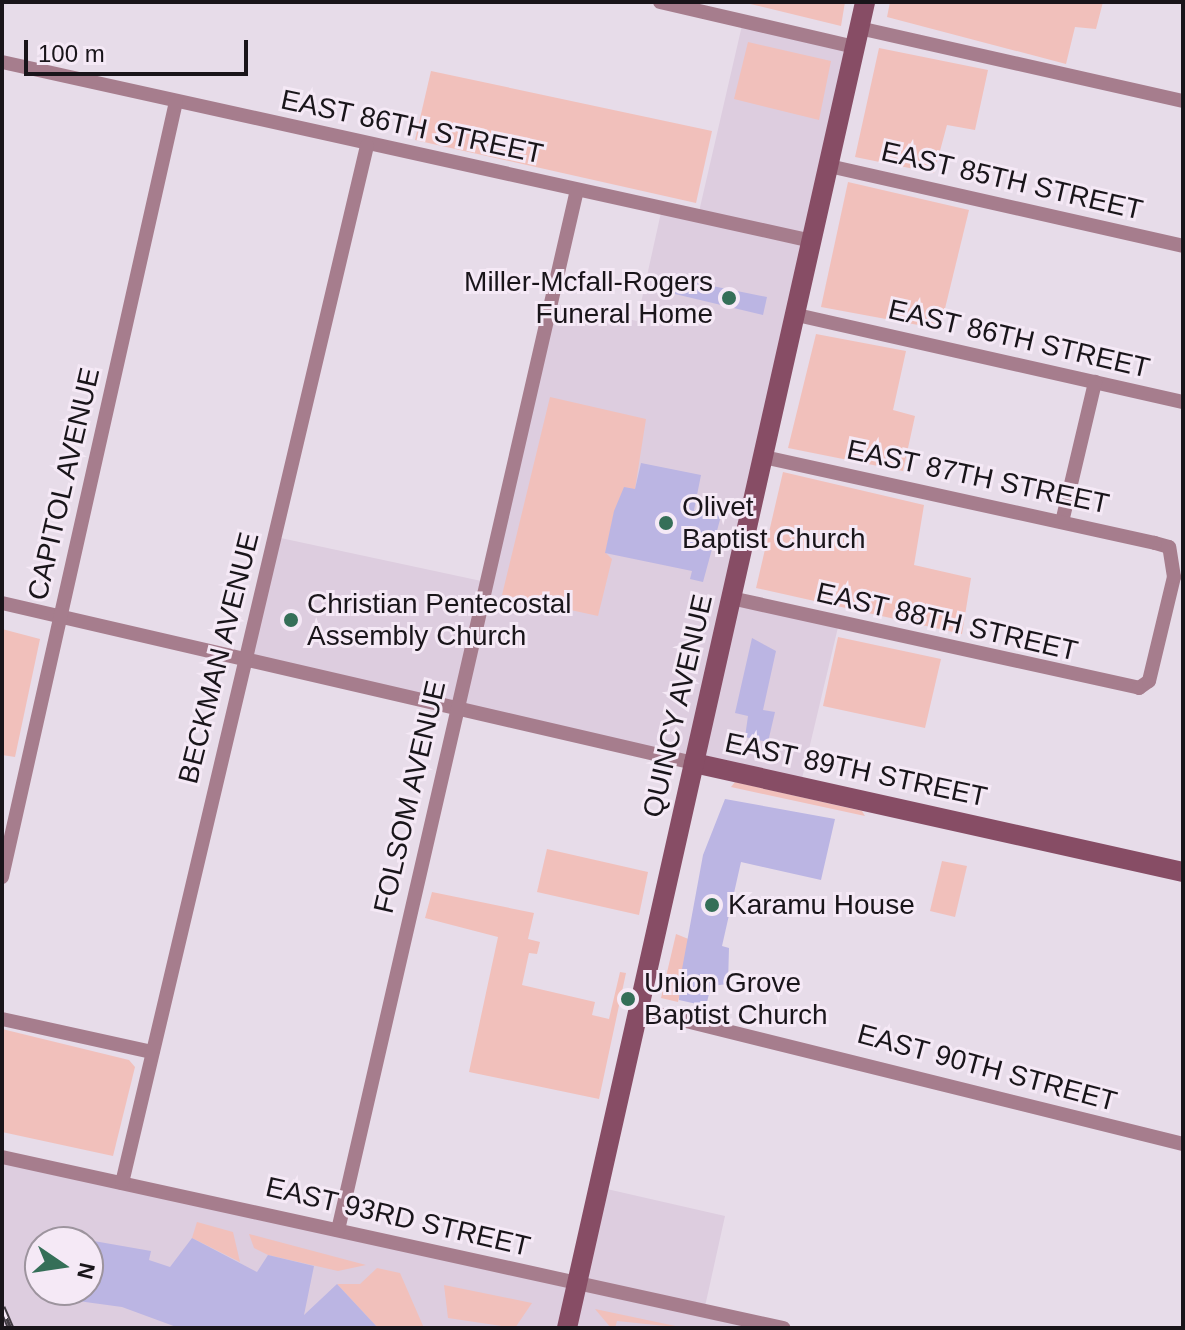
<!DOCTYPE html>
<style>
body{margin:0}
#map{position:relative;width:1185px;height:1330px;overflow:hidden;background:#e7dce9;font-family:Helvetica,sans-serif}
div>[style]{position:absolute}
.built>*{inset:0;background:#ddcddf}
.green>*{inset:0;background:#f1c0bb}
.building>*{inset:0;background:#bbb5e3}
.street>*{height:14px;margin:-7px;padding:0 7px;transform-origin:7px;border-radius:7px;background:#a67d8d}
.secondary>*{height:20px;margin:-10px;padding:0 10px;transform-origin:10px;border-radius:10px;background:#874d65}
.rail>*{height:7px;margin-top:-3.5px;transform-origin:0;background:repeating-linear-gradient(90deg,#f5e9f6 0 12px,#423c43 0 24px);box-sizing:border-box;border-block:2px solid #423c43}
.dots>*{width:22px;height:22px;translate:-50% -50%;box-sizing:border-box;border:4px solid #f5e9f6;border-radius:50%}
span{translate:-50% -50%;white-space:nowrap;text-align:center;line-height:1.15;-webkit-text-stroke:6px #f5e9f6;paint-order:stroke}
.street-label{font-size:28px;color:#19151a}
.poi-label{font-size:28px;color:#19151a}
.right{translate:-100% -50%;text-align:right}
.left{translate:0 -50%;text-align:left}
.frame{position:absolute;inset:0;border:4px solid #19151a;pointer-events:none}
.north{position:absolute;left:24px;top:1226px;width:80px;height:80px;box-sizing:border-box;background:#f5e9f6;border:2px solid #9d949e;border-radius:50%;rotate:103deg;font-size:22px;font-weight:700;line-height:32px;text-align:center;color:#19151a}
.north::after{content:'';display:block;margin:auto;width:28px;height:36px;background:#356f58;clip-path:polygon(50% 0,100% 100%,50% 72%,0 100%)}
.scale{position:absolute;left:24px;top:40px;width:224px;height:36px;box-sizing:border-box;border:4px solid #19151a;border-top:0;padding-left:10px;font-size:24px;line-height:28px;white-space:nowrap;color:#19151a;-webkit-text-stroke:6px #f5e9f6;paint-order:stroke}
</style>
<div id="map">
<div class="built">
<i style="clip-path:polygon(743px 21px,855px 47px,732px 597px,839px 623px,800px 787px,245px 658px,276px 537px,486px 582px,550px 303px,637px 321px,662px 208px,698px 216px)"></i>
<i style="clip-path:polygon(evenodd,2px 1157px,576px 1284px,598px 1187px,725px 1216px,704px 1311px,783px 1328px,2px 1328px,2px 1157px,40px 1242px,88px 1242px,88px 1290px,40px 1290px,40px 1242px)"></i>
</div>
<div class="green">
<i style="clip-path:polygon(742px 2px,845px 2px,841px 26px)"></i>
<i style="clip-path:polygon(890px 2px,1103px 2px,1096px 29px,1075px 27px,1066px 64px,887px 17px)"></i>
<i style="clip-path:polygon(748px 42px,831px 61px,819px 120px,734px 99px)"></i>
<i style="clip-path:polygon(879px 48px,988px 70px,975px 130px,947px 125px,934px 173px,855px 157px)"></i>
<i style="clip-path:polygon(431px 71px,712px 131px,696px 203px,415px 140px)"></i>
<i style="clip-path:polygon(848px 182px,969px 210px,940px 329px,821px 307px)"></i>
<i style="clip-path:polygon(816px 334px,906px 351px,893px 410px,915px 416px,903px 471px,788px 448px)"></i>
<i style="clip-path:polygon(550px 397px,646px 419px,635px 489px,606px 553px,612px 559px,598px 616px,502px 595px)"></i>
<i style="clip-path:polygon(783px 472px,924px 505px,914px 565px,971px 578px,962px 634px,756px 588px)"></i>
<i style="clip-path:polygon(2px 629px,40px 639px,15px 757px,2px 755px)"></i>
<i style="clip-path:polygon(838px 637px,941px 659px,925px 728px,823px 706px)"></i>
<i style="clip-path:polygon(735px 782px,862px 811px,865px 816px,731px 787px)"></i>
<i style="clip-path:polygon(547px 849px,648px 872px,639px 915px,537px 892px)"></i>
<i style="clip-path:polygon(942px 861px,967px 866px,955px 917px,930px 911px)"></i>
<i style="clip-path:polygon(432px 892px,534px 913px,528px 939px,540px 942px,537px 954px,529px 953px,522px 985px,595px 1002px,592px 1015px,609px 1019px,620px 972px,626px 973px,599px 1099px,469px 1072px,498px 937px,425px 918px)"></i>
<i style="clip-path:polygon(676px 934px,691px 940px,678px 1002px,661px 998px)"></i>
<i style="clip-path:polygon(2px 1029px,129px 1060px,135px 1067px,113px 1156px,2px 1132px)"></i>
<i style="clip-path:polygon(197px 1222px,233px 1232px,240px 1262px,192px 1238px)"></i>
<i style="clip-path:polygon(249px 1234px,366px 1265px,338px 1271px,268px 1255px,254px 1248px)"></i>
<i style="clip-path:polygon(377px 1268px,400px 1273px,424px 1328px,378px 1328px,337px 1284px,360px 1284px)"></i>
<i style="clip-path:polygon(444px 1285px,532px 1303px,515px 1328px,448px 1318px)"></i>
<i style="clip-path:polygon(595px 1309px,685px 1328px,617px 1321px,615px 1328px,611px 1328px)"></i>
</div>
<div class="building">
<i style="clip-path:polygon(678px 279px,767px 297px,763px 315px,675px 294px)"></i>
<i style="clip-path:polygon(641px 463px,701px 475px,694px 510px,721px 516px,703px 582px,690px 579px,692px 571px,605px 553px,614px 511px,624px 487px,635px 489px)"></i>
<i style="clip-path:polygon(752px 638px,776px 651px,763px 710px,775px 712px,768px 742px,745px 737px,748px 716px,735px 713px)"></i>
<i style="clip-path:polygon(725px 799px,835px 819px,821px 880px,741px 862px,722px 946px,729px 948px,728px 984px,711px 986px,706px 1006px,679px 1000px,680px 980px,703px 855px)"></i>
<i style="clip-path:polygon(192px 1238px,257px 1272px,268px 1255px,314px 1266px,304px 1315px,337px 1284px,378px 1328px,179px 1328px,122px 1307px,56px 1298px,56px 1290px,88px 1290px,88px 1240px,151px 1251px,149px 1260px,170px 1267px)"></i>
</div>
<div class="street">
<i style="left:660px;top:2px;width:200px;rotate:13deg"></i>
<i style="left:859px;top:28px;width:332px;rotate:12.7deg"></i>
<i style="left:2px;top:62px;width:830px;rotate:12.46deg"></i>
<i style="left:829px;top:166px;width:363px;rotate:12.7deg"></i>
<i style="left:797px;top:315px;width:396px;rotate:12.7deg"></i>
<i style="left:1062px;top:522px;width:144px;rotate:-76.7deg"></i>
<i style="left:731px;top:598px;width:418px;rotate:12.4deg"></i>
<i style="left:1139px;top:688px;width:12px;rotate:-35deg"></i>
<i style="left:1149px;top:681px;width:107px;rotate:-76.5deg"></i>
<i style="left:1174px;top:577px;width:30px;rotate:-99deg"></i>
<i style="left:1169px;top:547px;width:15px;rotate:-164deg"></i>
<i style="left:1155px;top:543px;width:400px;rotate:-167.6deg"></i>
<i style="left:2px;top:603px;width:710px;rotate:13.02deg"></i>
<i style="left:2px;top:877px;width:794px;rotate:-77.35deg"></i>
<i style="left:638px;top:1009px;width:561px;rotate:13.91deg"></i>
<i style="left:2px;top:1019px;width:154px;rotate:12.4deg"></i>
<i style="left:2px;top:1157px;width:800px;rotate:12.35deg"></i>
<i style="left:122px;top:1183px;width:1066px;rotate:-76.71deg"></i>
<i style="left:338px;top:1230px;width:1067px;rotate:-77.06deg"></i>
</div>
<div class="secondary">
<i style="left:694px;top:763px;width:501px;rotate:12.57deg"></i>
<i style="left:567px;top:1328px;width:1359px;rotate:-77.33deg"></i>
</div>
<div class="rail">
<i style="left:2px;top:1307px;width:23px;rotate:67deg"></i>
</div>
<div class="dots">
<i style="left:729px;top:298px;background:#356f58"></i>
<i style="left:666px;top:523px;background:#356f58"></i>
<i style="left:291px;top:620px;background:#356f58"></i>
<i style="left:712px;top:905px;background:#356f58"></i>
<i style="left:628px;top:999px;background:#356f58"></i>
</div>
<div class="street-label">
<span style="left:412px;top:127px;rotate:12deg">EAST 86TH STREET</span>
<span style="left:1012px;top:181px;rotate:13deg">EAST 85TH STREET</span>
<span style="left:1019px;top:339px;rotate:13deg">EAST 86TH STREET</span>
<span style="left:978px;top:477px;rotate:12deg">EAST 87TH STREET</span>
<span style="left:64px;top:484px;rotate:-77deg">CAPITOL AVENUE</span>
<span style="left:947px;top:622px;rotate:13deg">EAST 88TH STREET</span>
<span style="left:219px;top:658px;rotate:-76deg">BECKMAN AVENUE</span>
<span style="left:678px;top:706px;rotate:-77deg">QUINCY AVENUE</span>
<span style="left:856px;top:770px;rotate:12deg">EAST 89TH STREET</span>
<span style="left:410px;top:797px;rotate:-77deg">FOLSOM AVENUE</span>
<span style="left:987px;top:1068px;rotate:15deg">EAST 90TH STREET</span>
<span style="left:398px;top:1217px;rotate:13deg">EAST 93RD STREET</span>
</div>
<div class="poi-label">
<span class="right" style="left:713px;top:298px">Miller-Mcfall-Rogers<br>Funeral Home</span>
<span class="left" style="left:682px;top:523px">Olivet<br>Baptist Church</span>
<span class="left" style="left:307px;top:620px">Christian Pentecostal<br>Assembly Church</span>
<span class="left" style="left:728px;top:905px">Karamu House</span>
<span class="left" style="left:644px;top:999px">Union Grove<br>Baptist Church</span>
</div>
<div class="frame"></div>
<div class="north">N</div>
<div class="scale">100 m</div>
</div>
